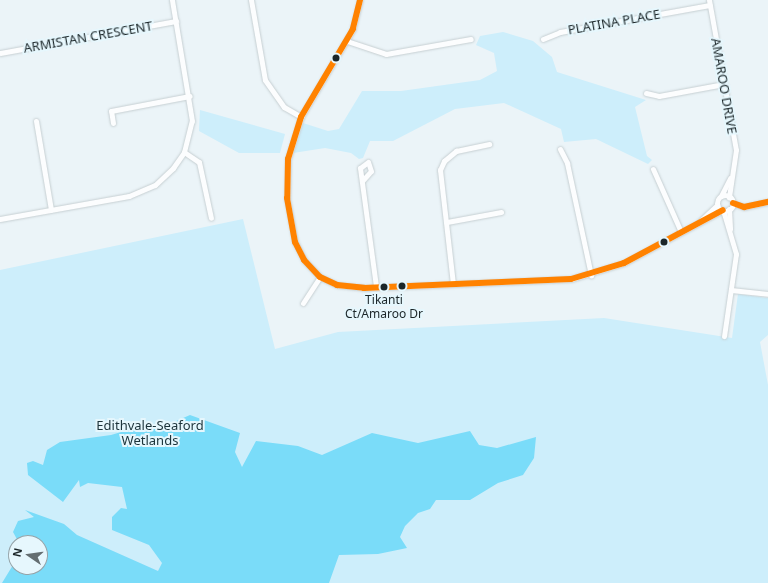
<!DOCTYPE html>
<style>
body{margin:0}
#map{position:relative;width:768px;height:583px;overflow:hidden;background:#ebf4f8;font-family:"Noto Sans",sans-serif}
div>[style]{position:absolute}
.green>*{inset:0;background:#cdeefb}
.water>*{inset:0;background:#7adcf9}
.roads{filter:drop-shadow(0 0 1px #c6cfd2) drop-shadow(0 0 1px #c6cfd2)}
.street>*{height:5px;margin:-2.5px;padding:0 2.5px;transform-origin:2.5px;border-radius:2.5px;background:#fcfdfe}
.street>.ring{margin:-2.5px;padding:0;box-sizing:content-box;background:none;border:5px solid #fcfdfe;border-radius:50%}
.bus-1>*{height:6px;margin:-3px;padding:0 3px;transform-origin:3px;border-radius:3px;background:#ff8200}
.dots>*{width:11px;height:11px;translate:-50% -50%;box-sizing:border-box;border:2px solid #e6f7fd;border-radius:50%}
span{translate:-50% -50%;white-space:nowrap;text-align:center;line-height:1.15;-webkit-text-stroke:4px #e6f7fd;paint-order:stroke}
.bus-label{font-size:12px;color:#1b2629}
.street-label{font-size:13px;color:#1b2629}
.park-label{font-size:13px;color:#1c333a}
.north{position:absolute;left:8px;top:535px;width:40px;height:40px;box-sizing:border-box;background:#e6f7fd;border:1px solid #95a3a8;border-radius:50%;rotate:283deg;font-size:11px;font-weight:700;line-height:16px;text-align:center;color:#1b2629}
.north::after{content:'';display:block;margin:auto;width:14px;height:18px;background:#646e71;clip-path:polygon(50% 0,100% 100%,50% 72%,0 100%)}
</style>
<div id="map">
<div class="green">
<i style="clip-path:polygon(503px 32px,533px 41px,552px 57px,557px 72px,646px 100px,635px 107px,647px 156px,652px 160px,648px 164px,596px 139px,564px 142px,561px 129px,504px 103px,455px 109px,393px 141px,370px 141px,363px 158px,359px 159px,351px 153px,325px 148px,293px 153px,303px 123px,328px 131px,339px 129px,362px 91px,401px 91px,480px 80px,497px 71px,494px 53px,476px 45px,480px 36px)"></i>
<i style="clip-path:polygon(200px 110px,285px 134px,280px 153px,239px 153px,199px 131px)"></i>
<i style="clip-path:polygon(evenodd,243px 219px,275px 349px,338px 332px,604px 318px,732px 338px,738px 294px,768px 298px,768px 335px,760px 342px,768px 385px,768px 583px,0 583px,0 270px,243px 219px,16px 543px,40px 543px,40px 567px,16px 567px,16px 543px)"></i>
</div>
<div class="water">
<i style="clip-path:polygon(190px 415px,240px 433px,235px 452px,242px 467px,256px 441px,298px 446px,322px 455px,372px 433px,418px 443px,470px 431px,479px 445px,497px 448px,536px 437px,534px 458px,523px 475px,498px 483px,470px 500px,436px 500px,430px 509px,418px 513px,405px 526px,400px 537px,407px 548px,378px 554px,339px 555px,329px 583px,2px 583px,16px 560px,16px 567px,40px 567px,40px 543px,19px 543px,13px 532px,18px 521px,34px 517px,25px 510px,64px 524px,77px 535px,158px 571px,162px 563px,149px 545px,112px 530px,112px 517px,121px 508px,127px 509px,122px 487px,88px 483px,80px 487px,79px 480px,63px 502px,28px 475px,27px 463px,33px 461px,43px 465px,47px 450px,60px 442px,111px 435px,148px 424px,167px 425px)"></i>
</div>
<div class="roads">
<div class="street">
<i style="left:251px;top:0;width:81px;rotate:80.1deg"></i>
<i style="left:265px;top:80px;width:33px;rotate:55deg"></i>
<i style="left:284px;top:107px;width:20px;rotate:30deg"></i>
<i style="left:360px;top:0;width:30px;rotate:104deg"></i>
<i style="left:353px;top:29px;width:102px;rotate:120.6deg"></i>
<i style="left:301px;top:117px;width:44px;rotate:107.2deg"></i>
<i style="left:288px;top:159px;width:39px;rotate:91deg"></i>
<i style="left:287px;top:198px;width:45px;rotate:79.7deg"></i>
<i style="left:295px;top:242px;width:20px;rotate:63deg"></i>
<i style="left:304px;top:260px;width:23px;rotate:47deg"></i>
<i style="left:320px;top:277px;width:19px;rotate:25deg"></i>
<i style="left:337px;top:285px;width:27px;rotate:6deg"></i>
<i style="left:364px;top:288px;width:207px;rotate:-2.5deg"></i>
<i style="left:571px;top:279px;width:55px;rotate:-16.8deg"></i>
<i style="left:624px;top:263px;width:112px;rotate:-28.2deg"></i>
<i style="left:709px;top:0;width:152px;rotate:79.8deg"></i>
<i style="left:736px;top:150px;width:48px;rotate:98.5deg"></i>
<i style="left:543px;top:39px;width:18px;rotate:-22deg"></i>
<i style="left:560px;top:32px;width:152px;rotate:-10.2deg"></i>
<i style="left:347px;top:41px;width:41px;rotate:18.4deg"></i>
<i style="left:386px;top:54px;width:86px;rotate:-10deg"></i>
<i style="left:0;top:53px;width:179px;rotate:-10.3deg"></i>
<i style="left:646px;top:93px;width:13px;rotate:13deg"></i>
<i style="left:659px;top:96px;width:66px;rotate:-10.5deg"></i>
<i style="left:36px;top:121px;width:90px;rotate:80.4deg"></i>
<i style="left:113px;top:123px;width:12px;rotate:-99deg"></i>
<i style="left:111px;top:111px;width:80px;rotate:-10.8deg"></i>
<i style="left:560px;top:149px;width:16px;rotate:63deg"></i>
<i style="left:567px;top:163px;width:115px;rotate:77.9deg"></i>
<i style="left:184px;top:152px;width:18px;rotate:34deg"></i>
<i style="left:199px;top:162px;width:57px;rotate:77.9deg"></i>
<i style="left:653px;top:169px;width:69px;rotate:66deg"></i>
<i style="left:362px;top:181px;width:13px;rotate:-48deg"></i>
<i style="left:371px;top:171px;width:9px;rotate:-108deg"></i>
<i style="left:368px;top:162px;width:10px;rotate:143deg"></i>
<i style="left:360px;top:168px;width:120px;rotate:82.3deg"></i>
<i class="ring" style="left:717px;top:195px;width:11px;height:11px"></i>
<i style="left:721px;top:196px;width:20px;rotate:-63deg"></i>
<i style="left:733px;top:203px;width:12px;rotate:20deg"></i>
<i style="left:744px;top:207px;width:25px;rotate:-12deg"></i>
<i style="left:729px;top:209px;width:20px;rotate:87deg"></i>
<i style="left:723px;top:210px;width:46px;rotate:73.5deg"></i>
<i style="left:736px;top:254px;width:83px;rotate:98.3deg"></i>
<i style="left:0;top:219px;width:131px;rotate:-10.1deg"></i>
<i style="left:129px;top:196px;width:28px;rotate:-23deg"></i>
<i style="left:155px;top:185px;width:25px;rotate:-43deg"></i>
<i style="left:173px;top:168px;width:19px;rotate:-55deg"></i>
<i style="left:184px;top:152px;width:32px;rotate:-76deg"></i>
<i style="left:192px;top:121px;width:123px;rotate:-99.4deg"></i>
<i style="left:447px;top:222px;width:55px;rotate:-10.5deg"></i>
<i style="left:699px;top:222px;width:25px;rotate:-43deg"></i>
<i style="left:453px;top:284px;width:115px;rotate:-96.5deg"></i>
<i style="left:440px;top:170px;width:10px;rotate:-66deg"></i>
<i style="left:444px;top:161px;width:16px;rotate:-40deg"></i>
<i style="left:456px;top:151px;width:34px;rotate:-12deg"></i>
<i style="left:731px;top:290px;width:37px;rotate:6deg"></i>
<i style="left:303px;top:303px;width:31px;rotate:-57deg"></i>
</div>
</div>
<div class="bus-1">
<i style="left:360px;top:0;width:30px;rotate:104deg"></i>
<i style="left:353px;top:29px;width:102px;rotate:120.6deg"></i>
<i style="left:301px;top:117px;width:44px;rotate:107.2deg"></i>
<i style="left:288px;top:159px;width:39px;rotate:91deg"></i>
<i style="left:287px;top:198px;width:45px;rotate:79.7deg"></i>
<i style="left:295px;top:242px;width:20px;rotate:63deg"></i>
<i style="left:304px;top:260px;width:23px;rotate:47deg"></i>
<i style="left:320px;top:277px;width:19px;rotate:25deg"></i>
<i style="left:337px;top:285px;width:27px;rotate:6deg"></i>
<i style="left:364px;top:288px;width:207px;rotate:-2.5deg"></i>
<i style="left:571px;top:279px;width:55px;rotate:-16.8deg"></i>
<i style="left:624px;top:263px;width:112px;rotate:-28.2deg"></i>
<i style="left:733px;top:203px;width:12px;rotate:20deg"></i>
<i style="left:744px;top:207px;width:25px;rotate:-12deg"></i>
</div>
<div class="dots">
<i style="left:336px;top:58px;background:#1b2629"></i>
<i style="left:664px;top:242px;background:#1b2629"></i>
<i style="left:402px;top:286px;background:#1b2629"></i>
<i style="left:384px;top:287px;background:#1b2629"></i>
</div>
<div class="bus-label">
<span style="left:384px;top:307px">Tikanti<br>Ct/Amaroo Dr</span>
</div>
<div class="street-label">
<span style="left:614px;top:22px;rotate:-10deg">PLATINA PLACE</span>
<span style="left:88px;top:37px;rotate:-10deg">ARMISTAN CRESCENT</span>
<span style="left:724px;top:86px;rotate:80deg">AMAROO DRIVE</span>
</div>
<div class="park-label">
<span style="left:150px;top:433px">Edithvale-Seaford<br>Wetlands</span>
</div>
<div class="north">N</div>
</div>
